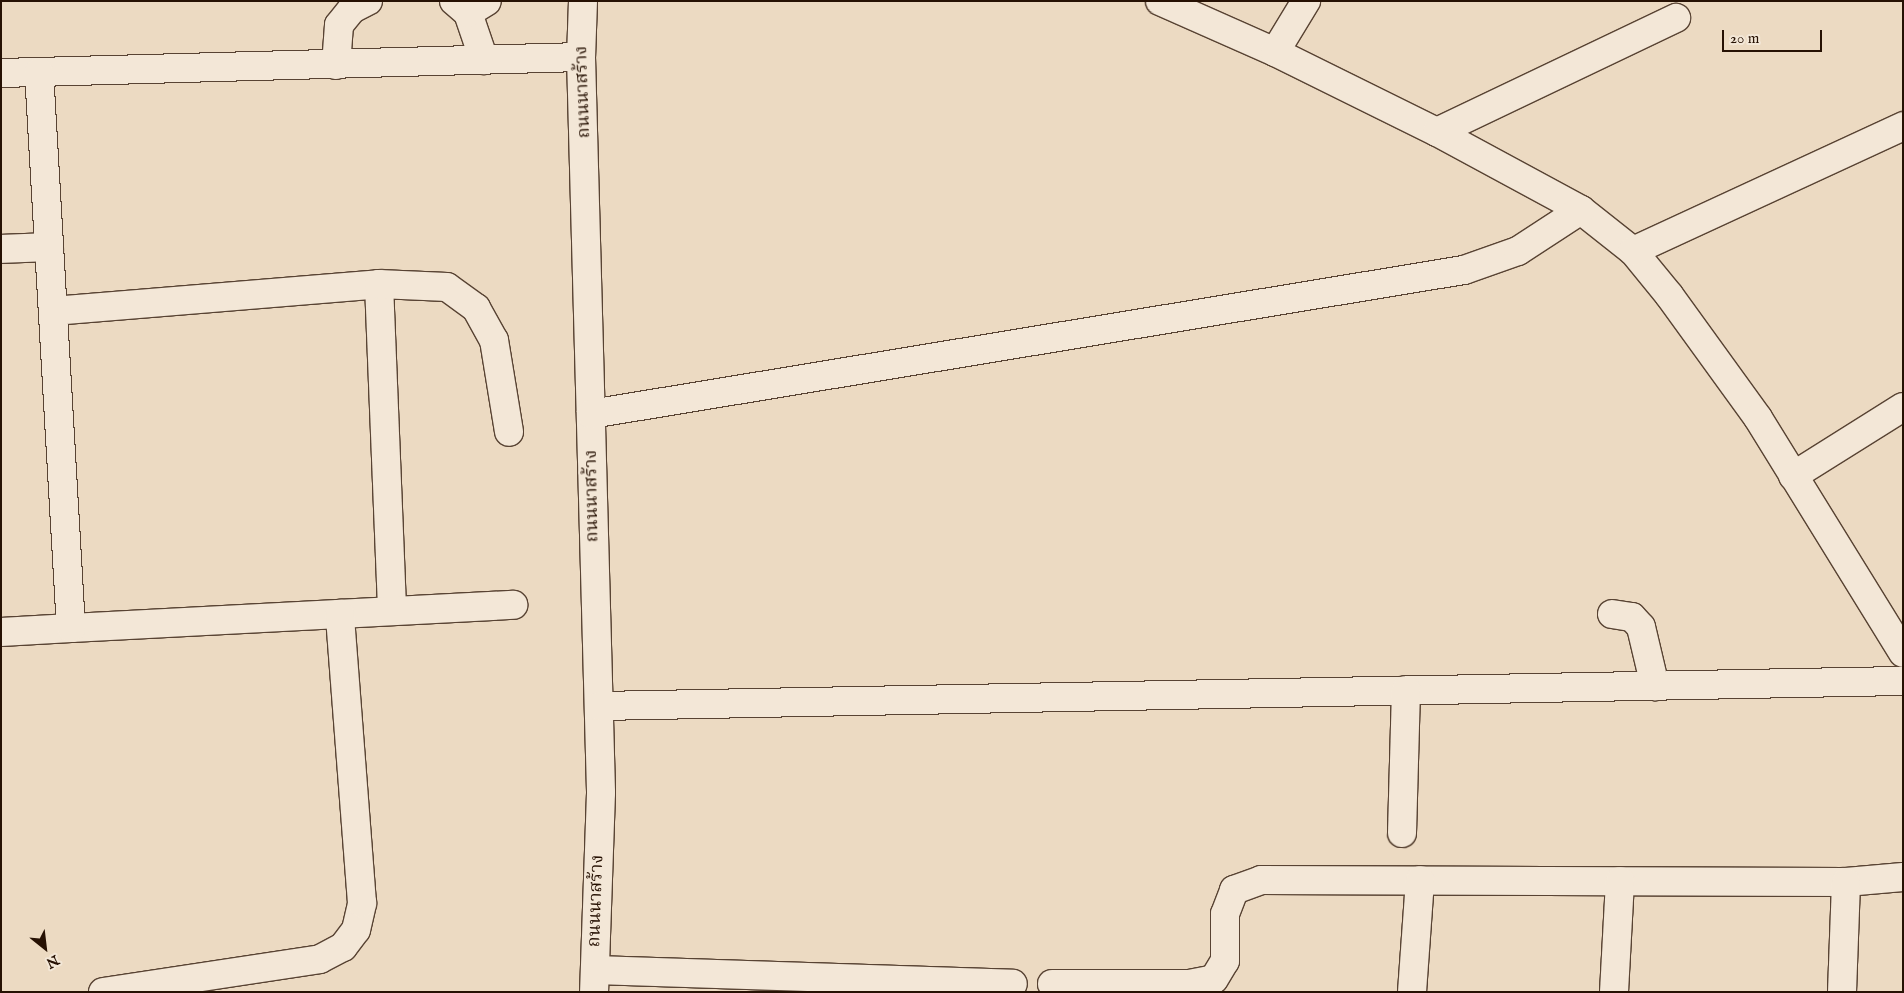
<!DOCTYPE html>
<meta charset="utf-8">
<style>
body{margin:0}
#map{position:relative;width:1904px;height:993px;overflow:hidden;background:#ecdac2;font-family:"IM FELL English","Noto Serif Thai",serif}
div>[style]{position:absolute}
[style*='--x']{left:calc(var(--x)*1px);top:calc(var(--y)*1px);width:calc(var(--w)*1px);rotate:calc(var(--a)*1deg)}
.roads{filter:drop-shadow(1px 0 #584333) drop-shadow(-1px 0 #584333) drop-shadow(0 1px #584333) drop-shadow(0 -1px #584333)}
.minor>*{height:28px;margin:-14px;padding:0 14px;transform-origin:14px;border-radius:14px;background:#f3e7d7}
span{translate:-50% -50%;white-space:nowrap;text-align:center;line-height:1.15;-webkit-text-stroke:4px #f3e7d7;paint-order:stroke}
.street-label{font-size:18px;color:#261103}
.frame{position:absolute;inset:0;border:2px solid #261103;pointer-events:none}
.north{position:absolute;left:20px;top:923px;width:50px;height:50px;-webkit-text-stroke:4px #f3e7d7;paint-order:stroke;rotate:151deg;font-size:14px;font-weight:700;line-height:20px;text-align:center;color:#261103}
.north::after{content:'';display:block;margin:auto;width:18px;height:22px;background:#261103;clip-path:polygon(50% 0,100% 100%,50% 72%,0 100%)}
.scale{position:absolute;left:1722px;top:30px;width:100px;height:22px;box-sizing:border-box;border:2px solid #261103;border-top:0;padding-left:6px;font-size:15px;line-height:18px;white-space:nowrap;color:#261103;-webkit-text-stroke:4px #f3e7d7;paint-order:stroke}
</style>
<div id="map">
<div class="roads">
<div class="minor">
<div style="--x:454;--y:1;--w:18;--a:41"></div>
<div style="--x:468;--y:13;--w:50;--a:71.2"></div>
<div style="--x:583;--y:1;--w:56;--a:92"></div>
<div style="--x:581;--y:57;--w:736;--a:88.44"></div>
<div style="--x:601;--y:793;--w:199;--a:92"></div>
<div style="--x:1160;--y:1;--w:126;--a:23.9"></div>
<div style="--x:1275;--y:52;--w:181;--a:26.3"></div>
<div style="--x:1437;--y:132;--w:164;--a:28.4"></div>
<div style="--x:1581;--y:210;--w:66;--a:38.3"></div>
<div style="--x:1633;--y:251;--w:57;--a:50.7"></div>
<div style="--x:1669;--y:295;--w:152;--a:54.1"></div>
<div style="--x:1758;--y:418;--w:276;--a:58.3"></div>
<div style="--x:468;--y:13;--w:22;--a:-32"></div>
<div style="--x:1275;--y:52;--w:60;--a:-58.7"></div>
<div style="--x:336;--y:65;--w:40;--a:-85.7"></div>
<div style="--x:339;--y:25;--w:21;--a:-51"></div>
<div style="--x:352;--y:9;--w:18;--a:-27"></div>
<div style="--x:1;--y:73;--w:580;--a:-1.58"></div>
<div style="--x:1437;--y:132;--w:265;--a:-25.5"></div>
<div style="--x:1;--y:249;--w:48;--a:-2.4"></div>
<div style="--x:1633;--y:251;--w:298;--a:-24.8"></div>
<div style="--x:379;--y:284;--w:327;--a:87.7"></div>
<div style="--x:53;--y:311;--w:327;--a:-4.7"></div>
<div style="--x:379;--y:284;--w:68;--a:2.5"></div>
<div style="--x:447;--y:287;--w:36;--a:36"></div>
<div style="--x:476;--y:308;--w:37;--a:61"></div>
<div style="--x:494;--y:340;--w:93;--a:80.7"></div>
<div style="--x:591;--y:414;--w:885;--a:-9.37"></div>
<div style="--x:1464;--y:270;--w:57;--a:-19.4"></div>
<div style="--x:1518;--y:251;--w:75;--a:-33.1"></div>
<div style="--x:1793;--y:476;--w:130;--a:-32.1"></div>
<div style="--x:1612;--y:614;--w:20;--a:9"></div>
<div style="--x:1632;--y:617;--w:13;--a:48"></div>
<div style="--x:1641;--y:627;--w:61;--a:76.7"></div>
<div style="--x:71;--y:628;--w:443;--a:-3"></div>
<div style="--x:1;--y:632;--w:70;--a:-3.3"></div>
<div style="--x:71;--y:628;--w:557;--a:-93.29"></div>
<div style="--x:599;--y:706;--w:1304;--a:-1.1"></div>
<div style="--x:1402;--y:833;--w:143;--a:-88.4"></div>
<div style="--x:595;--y:970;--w:418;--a:1.9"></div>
<div style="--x:1052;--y:984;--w:137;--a:0"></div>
<div style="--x:1189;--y:984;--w:25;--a:-11"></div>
<div style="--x:1214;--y:979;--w:21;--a:-59"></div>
<div style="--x:1225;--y:961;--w:47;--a:-90"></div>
<div style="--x:1225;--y:914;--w:26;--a:-69"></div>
<div style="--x:1234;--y:890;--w:29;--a:-20"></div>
<div style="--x:1261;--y:880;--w:585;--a:0.2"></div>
<div style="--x:1846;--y:882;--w:57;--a:-5"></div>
<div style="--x:103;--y:992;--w:219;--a:-8.6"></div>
<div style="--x:320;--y:959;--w:26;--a:-28"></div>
<div style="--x:343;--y:947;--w:21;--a:-53"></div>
<div style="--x:356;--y:930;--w:28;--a:-77"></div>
<div style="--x:362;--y:903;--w:290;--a:-94.4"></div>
<div style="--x:1412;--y:992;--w:112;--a:-85.9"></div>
<div style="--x:1614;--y:992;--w:111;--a:-86.9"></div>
<div style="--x:1842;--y:992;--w:110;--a:-87.9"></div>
</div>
</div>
<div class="street-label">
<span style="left:584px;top:92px;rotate:-92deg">ถนนนาสร้าง</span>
<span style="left:593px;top:496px;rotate:-91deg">ถนนนาสร้าง</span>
<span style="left:597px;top:901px;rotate:-88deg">ถนนนาสร้าง</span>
</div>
<div class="frame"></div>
<div class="north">N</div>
<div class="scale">20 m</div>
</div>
